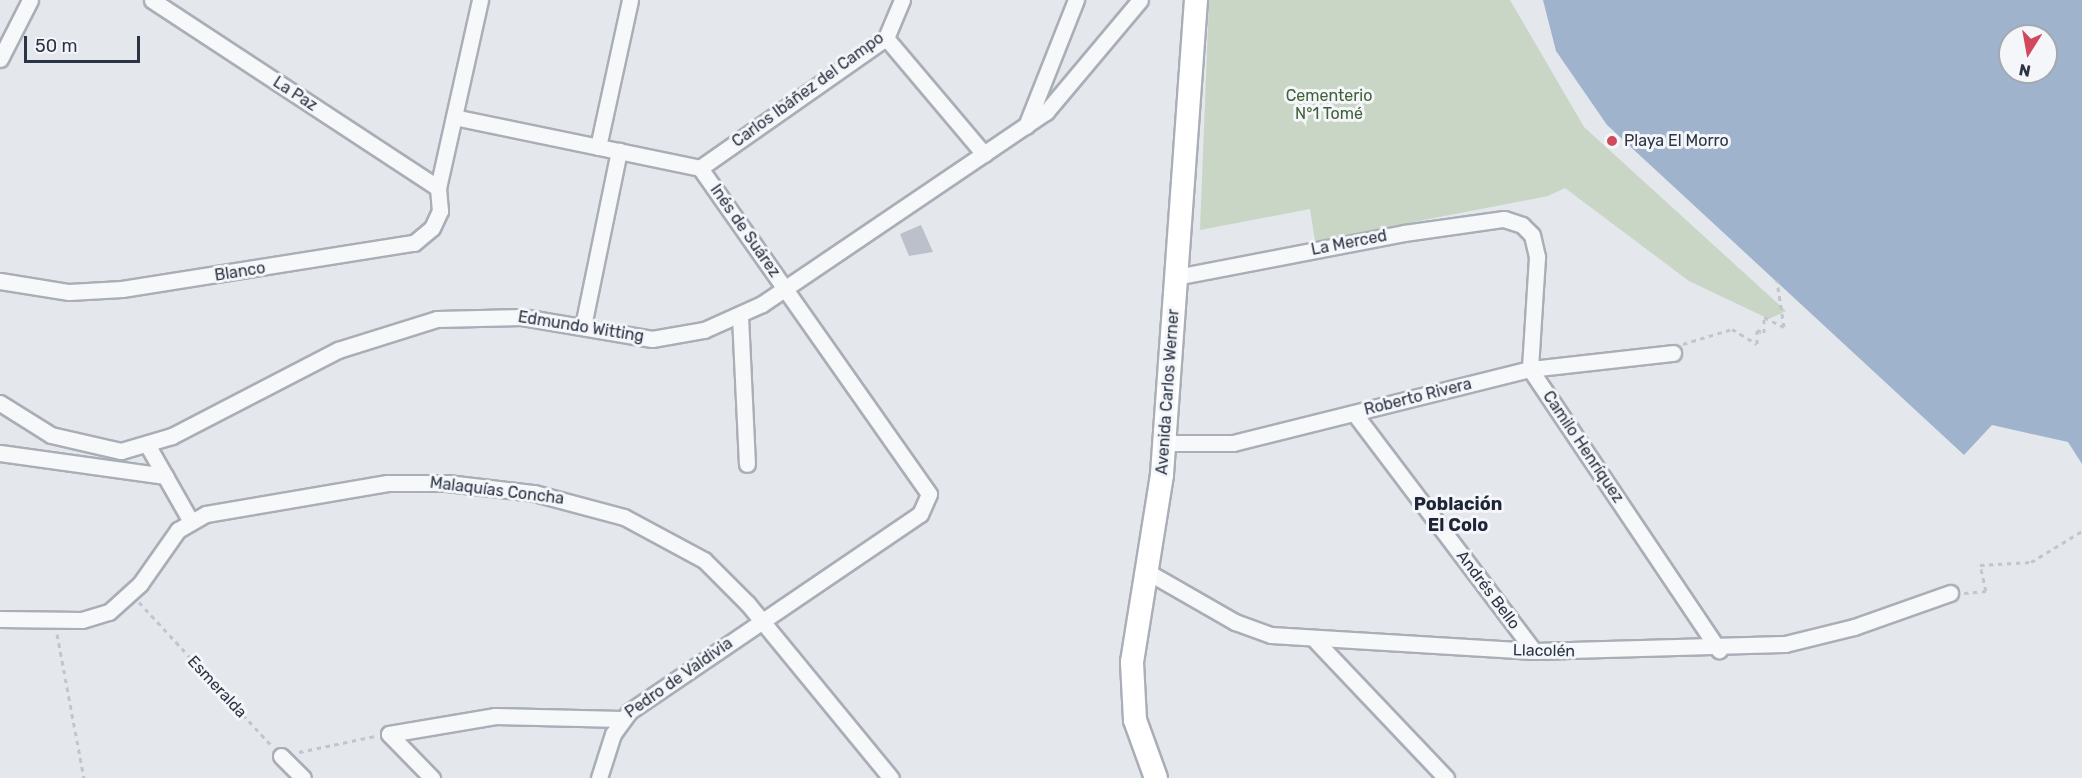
<!DOCTYPE html>
<meta charset="utf-8">
<style>
body{margin:0}
#map{position:relative;width:2082px;height:778px;overflow:hidden;background:#e4e7ec;font-family:Rubik,sans-serif}
div>[style]{position:absolute}
[style*='--x']{left:calc(var(--x)*1px);top:calc(var(--y)*1px);width:calc(var(--w)*1px);rotate:calc(var(--a)*1deg)}
.green>*{inset:0;background:#c9d6c5}
.water>*{inset:0;background:#9fb4cc}
.building>*{inset:0;background:#bbc0ca}
.path>*{height:3px;margin-top:-1.5px;transform-origin:0;background:repeating-linear-gradient(90deg,#c2c5cb 0 4.5px,transparent 0 9px)}
.roads{filter:drop-shadow(2px 0 #a9aeb7) drop-shadow(-2px 0 #a9aeb7) drop-shadow(0 2px #a9aeb7) drop-shadow(0 -2px #a9aeb7)}
.street>*{height:15px;margin:-7.5px;padding:0 7.5px;transform-origin:7.5px;border-radius:7.5px;background:#f7f8fa}
.secondary>*{height:22px;margin:-11px;padding:0 11px;transform-origin:11px;border-radius:11px;background:#fff}
.dots>*{width:16px;height:16px;translate:-50% -50%;box-sizing:border-box;border:3px solid #f4f6f9;border-radius:50%}
span{translate:-50% -50%;white-space:nowrap;text-align:center;line-height:1.15;-webkit-text-stroke:6px #f4f6f9;paint-order:stroke}
.street-label{font-size:16px;color:#2b3445}
.park-label{font-size:16px;color:#3f6138}
.poi-label{font-size:16px;color:#2b3445}
.left{translate:0 -50%;text-align:left}
.neighbourhood-label{font-size:18px;color:#1d2536;font-weight:700}
.north{position:absolute;left:1998px;top:24px;width:60px;height:60px;box-sizing:border-box;background:#f4f6f9;border:2px solid #a4a8b1;border-radius:50%;rotate:191deg;font-size:16px;font-weight:700;line-height:24px;text-align:center;color:#2b3445}
.north::after{content:'';display:block;margin:auto;width:21px;height:27px;background:#d1495b;clip-path:polygon(50% 0,100% 100%,50% 72%,0 100%)}
.scale{position:absolute;left:24px;top:36px;width:116px;height:27px;box-sizing:border-box;border:3px solid #2b3445;border-top:0;padding-left:8px;font-size:18px;line-height:21px;white-space:nowrap;color:#2b3445;-webkit-text-stroke:4px #f4f6f9;paint-order:stroke}
</style>
<div id="map">
<div class="green">
<div style="clip-path:polygon(1209px 0,1510px 0,1584px 127px,1786px 311px,1769px 319px,1689px 281px,1565px 188px,1548px 196px,1315px 241px,1310px 209px,1200px 230px)"></div>
</div>
<div class="water">
<div style="clip-path:polygon(evenodd,1543px 0,2082px 0,2082px 464px,2068px 442px,1992px 425px,1964px 455px,1607px 125px,1556px 51px,1543px 0,2010px 36px,2046px 36px,2046px 72px,2010px 72px,2010px 36px)"></div>
</div>
<div class="building">
<div style="clip-path:polygon(921px 225px,933px 252px,909px 256px,900px 234px)"></div>
</div>
<div class="path">
<div style="--x:1683;--y:344;--w:51;--a:-17"></div>
<div style="--x:1732;--y:329;--w:29;--a:31"></div>
<div style="--x:1757;--y:344;--w:14;--a:-90"></div>
<div style="--x:1757;--y:330;--w:8;--a:23"></div>
<div style="--x:1764;--y:333;--w:16;--a:-90"></div>
<div style="--x:1764;--y:317;--w:22;--a:27"></div>
<div style="--x:1784;--y:327;--w:47;--a:-98.7"></div>
<div style="--x:1964;--y:593;--w:22;--a:-5"></div>
<div style="--x:1986;--y:591;--w:27;--a:-103"></div>
<div style="--x:1980;--y:565;--w:51;--a:-3.4"></div>
<div style="--x:2031;--y:562;--w:60;--a:-31.3"></div>
<div style="--x:139;--y:602;--w:195;--a:47.3"></div>
<div style="--x:57;--y:634;--w:147;--a:79.4"></div>
<div style="--x:299;--y:752;--w:78;--a:-11.9"></div>
</div>
<div class="roads">
<div class="street">
<div style="--x:152;--y:0;--w:342;--a:33.3"></div>
<div style="--x:886;--y:38;--w:152;--a:49.8"></div>
<div style="--x:0;--y:59;--w:66;--a:-63"></div>
<div style="--x:454;--y:117;--w:251;--a:11.7"></div>
<div style="--x:700;--y:168;--w:398;--a:54.9"></div>
<div style="--x:929;--y:494;--w:22;--a:114"></div>
<div style="--x:920;--y:514;--w:352;--a:145.8"></div>
<div style="--x:629;--y:712;--w:27;--a:126"></div>
<div style="--x:613;--y:734;--w:46;--a:107.7"></div>
<div style="--x:1026;--y:126;--w:136;--a:-68.4"></div>
<div style="--x:598;--y:147;--w:150;--a:-77.7"></div>
<div style="--x:700;--y:168;--w:227;--a:-35"></div>
<div style="--x:886;--y:38;--w:41;--a:-67.2"></div>
<div style="--x:1176;--y:277;--w:232;--a:-10.9"></div>
<div style="--x:1404;--y:233;--w:101;--a:-8"></div>
<div style="--x:1504;--y:219;--w:19;--a:18"></div>
<div style="--x:1522;--y:225;--w:14;--a:45"></div>
<div style="--x:1532;--y:235;--w:23;--a:77"></div>
<div style="--x:1537;--y:257;--w:112;--a:93.6"></div>
<div style="--x:1530;--y:369;--w:339;--a:56.1"></div>
<div style="--x:0;--y:281;--w:70;--a:9.1"></div>
<div style="--x:69;--y:292;--w:53;--a:-3.2"></div>
<div style="--x:122;--y:289;--w:296;--a:-9"></div>
<div style="--x:414;--y:243;--w:23;--a:-40"></div>
<div style="--x:432;--y:228;--w:19;--a:-65"></div>
<div style="--x:440;--y:211;--w:23;--a:-95"></div>
<div style="--x:438;--y:188;--w:193;--a:-77.4"></div>
<div style="--x:740;--y:316;--w:148;--a:87.3"></div>
<div style="--x:583;--y:326;--w:179;--a:-78.4"></div>
<div style="--x:0;--y:403;--w:60;--a:32.1"></div>
<div style="--x:51;--y:435;--w:72;--a:12.9"></div>
<div style="--x:121;--y:451;--w:53;--a:-16.4"></div>
<div style="--x:172;--y:436;--w:187;--a:-27.4"></div>
<div style="--x:338;--y:350;--w:104;--a:-17.4"></div>
<div style="--x:437;--y:319;--w:85;--a:-1.3"></div>
<div style="--x:522;--y:317;--w:132;--a:9.6"></div>
<div style="--x:652;--y:339;--w:53;--a:-9.8"></div>
<div style="--x:704;--y:330;--w:64;--a:-24.1"></div>
<div style="--x:762;--y:304;--w:343;--a:-34.1"></div>
<div style="--x:1046;--y:112;--w:146;--a:-50"></div>
<div style="--x:1354;--y:413;--w:298;--a:52.9"></div>
<div style="--x:1165;--y:443;--w:68;--a:0"></div>
<div style="--x:1233;--y:443;--w:306;--a:-14"></div>
<div style="--x:1530;--y:369;--w:144;--a:-6.4"></div>
<div style="--x:148;--y:446;--w:85;--a:60.4"></div>
<div style="--x:0;--y:453;--w:167;--a:7.9"></div>
<div style="--x:1146;--y:571;--w:103;--a:29.8"></div>
<div style="--x:1235;--y:622;--w:38;--a:20"></div>
<div style="--x:1271;--y:635;--w:263;--a:3.5"></div>
<div style="--x:1534;--y:651;--w:251;--a:-1.6"></div>
<div style="--x:1785;--y:644;--w:71;--a:-13.8"></div>
<div style="--x:1854;--y:627;--w:102;--a:-19.5"></div>
<div style="--x:0;--y:619;--w:82;--a:0.7"></div>
<div style="--x:82;--y:620;--w:28;--a:-17"></div>
<div style="--x:109;--y:612;--w:42;--a:-42.1"></div>
<div style="--x:140;--y:584;--w:66;--a:-54.9"></div>
<div style="--x:178;--y:530;--w:32;--a:-30"></div>
<div style="--x:206;--y:514;--w:184;--a:-9.7"></div>
<div style="--x:387;--y:483;--w:60;--a:0"></div>
<div style="--x:447;--y:483;--w:88;--a:6.6"></div>
<div style="--x:534;--y:493;--w:93;--a:14.9"></div>
<div style="--x:624;--y:517;--w:91;--a:28.3"></div>
<div style="--x:704;--y:560;--w:62;--a:45"></div>
<div style="--x:748;--y:604;--w:225;--a:50.6"></div>
<div style="--x:1316;--y:641;--w:189;--a:46.5"></div>
<div style="--x:389;--y:734;--w:108;--a:-9.6"></div>
<div style="--x:495;--y:716;--w:127;--a:1.4"></div>
<div style="--x:389;--y:734;--w:62;--a:45.7"></div>
<div style="--x:281;--y:756;--w:31;--a:45"></div>
</div>
<div class="secondary">
<div style="--x:1156;--y:778;--w:62;--a:-109.9"></div>
<div style="--x:1135;--y:720;--w:58;--a:-93"></div>
<div style="--x:1132;--y:662;--w:190;--a:-80.9"></div>
<div style="--x:1162;--y:474;--w:475;--a:-85.9"></div>
</div>
</div>
<div class="dots">
<div style="left:1612px;top:141px;background:#d1495b"></div>
</div>
<div class="street-label">
<span style="left:808px;top:90px;rotate:-36deg">Carlos Ibáñez del Campo</span>
<span style="left:295px;top:94px;rotate:33deg">La Paz</span>
<span style="left:745px;top:231px;rotate:55deg">Inés de Suárez</span>
<span style="left:1349px;top:243px;rotate:-11deg">La Merced</span>
<span style="left:240px;top:272px;rotate:-9deg">Blanco</span>
<span style="left:581px;top:327px;rotate:9deg">Edmundo Witting</span>
<span style="left:1168px;top:392px;rotate:-86deg">Avenida Carlos Werner</span>
<span style="left:1418px;top:397px;rotate:-14deg">Roberto Rivera</span>
<span style="left:1583px;top:447px;rotate:56deg">Camilo Henríquez</span>
<span style="left:497px;top:491px;rotate:7deg">Malaquías Concha</span>
<span style="left:1488px;top:590px;rotate:53deg">Andrés Bello</span>
<span style="left:1544px;top:651px;rotate:1deg">Llacolén</span>
<span style="left:679px;top:678px;rotate:-35deg">Pedro de Valdivia</span>
<span style="left:217px;top:687px;rotate:47deg">Esmeralda</span>
</div>
<div class="park-label">
<span style="left:1329px;top:105px">Cementerio<br>N°1 Tomé</span>
</div>
<div class="poi-label">
<span class="left" style="left:1624px;top:141px">Playa El Morro</span>
</div>
<div class="neighbourhood-label">
<span style="left:1458px;top:515px">Población<br>El Colo</span>
</div>
<div class="north">N</div>
<div class="scale">50 m</div>
</div>
